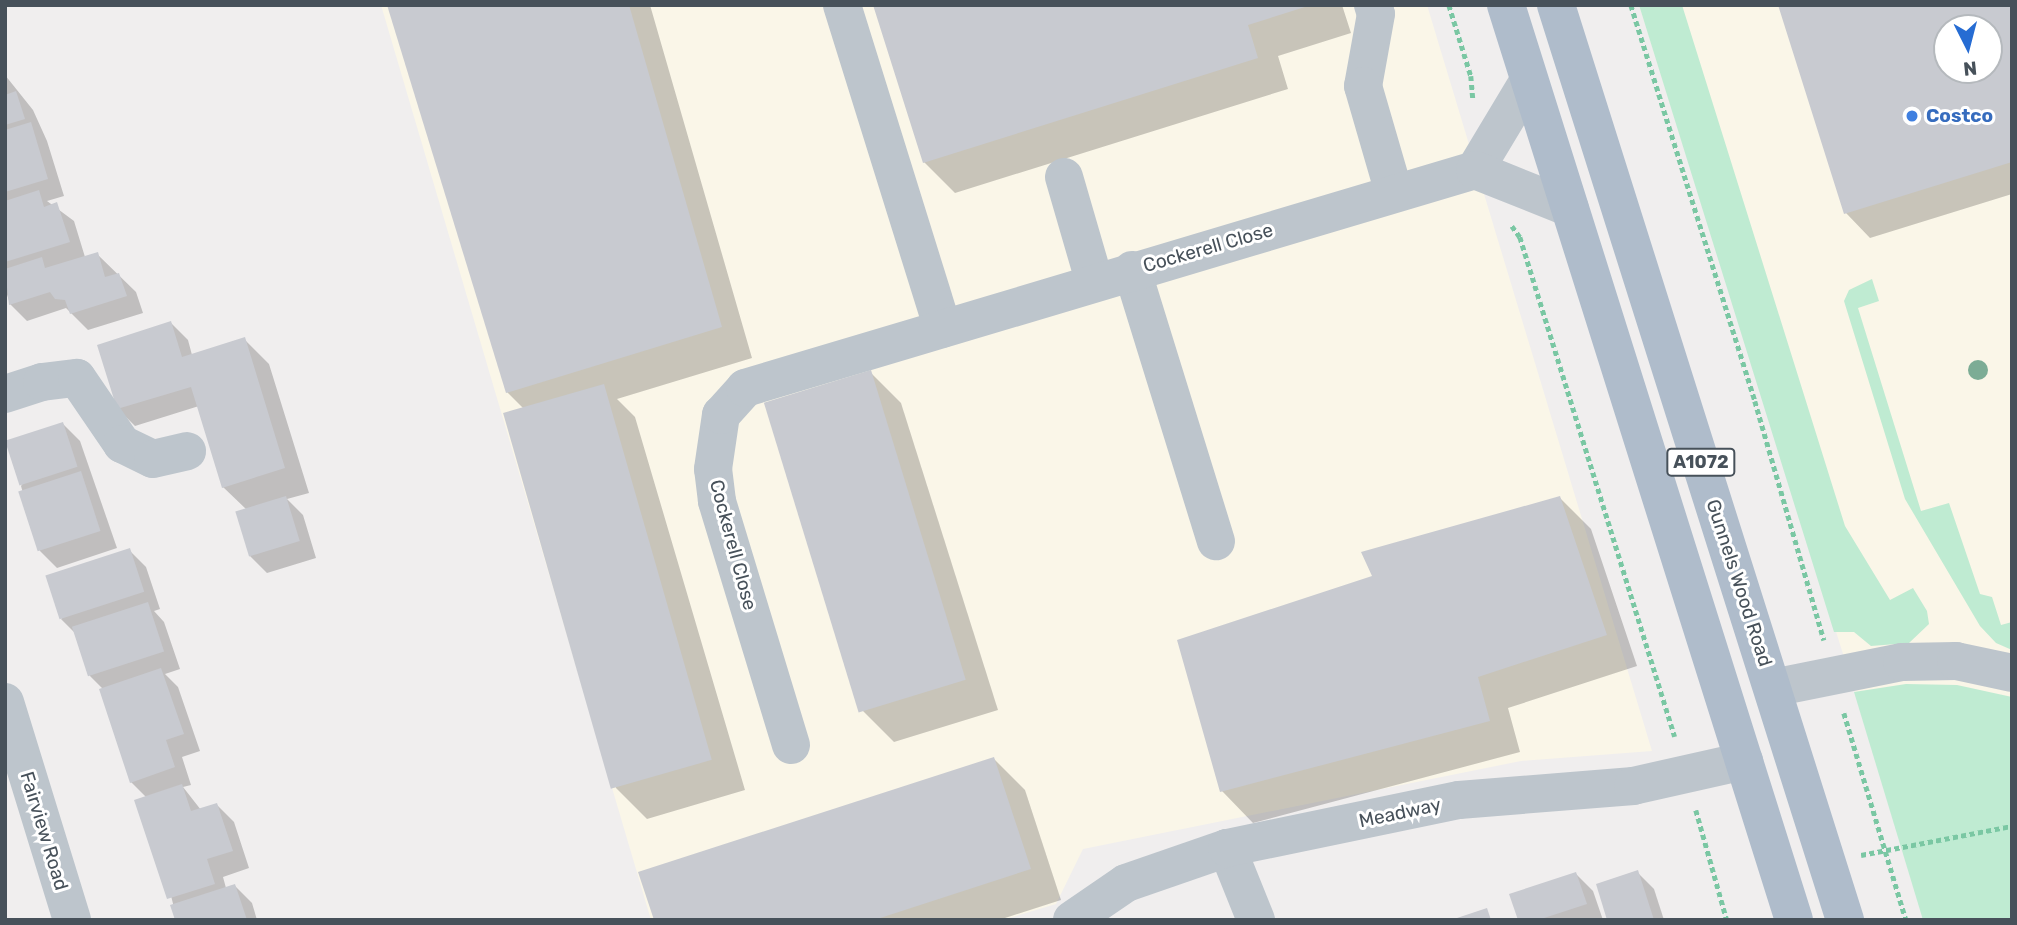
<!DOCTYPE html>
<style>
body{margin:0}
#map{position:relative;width:2017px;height:925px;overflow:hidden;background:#f0eeee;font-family:Rubik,sans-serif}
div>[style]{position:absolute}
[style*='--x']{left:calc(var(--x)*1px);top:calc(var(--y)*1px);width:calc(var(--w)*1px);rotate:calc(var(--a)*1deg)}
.commercial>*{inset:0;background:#faf6e8}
.green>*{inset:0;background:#bfebd2}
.shadow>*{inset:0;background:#0003}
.building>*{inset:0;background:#c8cad0;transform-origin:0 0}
.path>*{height:4.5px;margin-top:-2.25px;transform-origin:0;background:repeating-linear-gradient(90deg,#7ac7a3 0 5px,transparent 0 8.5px)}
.minor>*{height:38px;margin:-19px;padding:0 19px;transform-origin:19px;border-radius:19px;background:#bdc5cc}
.major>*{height:38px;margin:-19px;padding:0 19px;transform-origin:19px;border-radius:19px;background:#afbccb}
.trees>*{width:20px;height:20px;margin:-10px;border-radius:50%;background:#7cac95}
.dots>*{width:19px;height:19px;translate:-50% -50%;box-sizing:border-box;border:4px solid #fff;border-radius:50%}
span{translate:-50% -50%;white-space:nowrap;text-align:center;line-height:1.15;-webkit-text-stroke:6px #fff;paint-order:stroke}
.shield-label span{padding:2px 5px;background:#fff;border:2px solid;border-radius:5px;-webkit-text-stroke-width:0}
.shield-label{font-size:18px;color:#47515a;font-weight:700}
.shop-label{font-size:19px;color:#366cbe;font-weight:700}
.left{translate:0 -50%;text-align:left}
.street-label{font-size:19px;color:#47515a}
.frame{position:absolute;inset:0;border:7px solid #47515a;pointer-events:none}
.north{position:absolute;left:1933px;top:14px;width:70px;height:70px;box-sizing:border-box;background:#fff;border:2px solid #b5b9bd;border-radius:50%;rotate:174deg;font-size:19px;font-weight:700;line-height:28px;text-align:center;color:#47515a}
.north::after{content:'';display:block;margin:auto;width:24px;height:32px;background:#266cd3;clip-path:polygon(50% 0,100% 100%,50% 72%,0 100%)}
</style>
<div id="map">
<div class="commercial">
<div style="clip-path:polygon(381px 5px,1427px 5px,1652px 751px,1521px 761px,1083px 849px,1056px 904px,1003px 920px,651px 920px)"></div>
<div style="clip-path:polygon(evenodd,1639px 5px,2012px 5px,2012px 811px,1899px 832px,1639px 5px,1947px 28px,1989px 28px,1989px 70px,1947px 70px,1947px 28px)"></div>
</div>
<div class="green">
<div style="clip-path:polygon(1639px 5px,1682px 5px,1845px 526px,1890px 600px,1913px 588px,1927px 611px,1929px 624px,1909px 643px,1871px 646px,1854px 632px,1834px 632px)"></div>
<div style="clip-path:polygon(1872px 279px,1879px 301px,1858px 308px,1921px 511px,1949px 503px,1980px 594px,1992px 597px,2001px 625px,2012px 622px,2012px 650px,1996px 643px,1980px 626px,1905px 499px,1844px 301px,1849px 290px)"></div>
<div style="clip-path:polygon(1906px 684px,1957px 685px,2012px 697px,2012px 920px,1923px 920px,1854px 692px)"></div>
</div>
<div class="shadow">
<div style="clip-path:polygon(389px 5px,650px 5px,752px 358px,617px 399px,635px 417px,745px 790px,647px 819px,616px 788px,524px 409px,507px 392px)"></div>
<div style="clip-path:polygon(875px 5px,1342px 5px,1351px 33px,1278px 56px,1288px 89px,955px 193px,924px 162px)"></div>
<div style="clip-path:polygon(evenodd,1780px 5px,2012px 5px,2012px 194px,1870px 238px,1846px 213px,1780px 5px,1947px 28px,1989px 28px,1989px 70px,1947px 70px,1947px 28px)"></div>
<div style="clip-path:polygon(5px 75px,33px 110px,47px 141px,64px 196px,47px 201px,74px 221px,85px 257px,97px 254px,136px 292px,143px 313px,88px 330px,66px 308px,27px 321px,10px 304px,5px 288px)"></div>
<div style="clip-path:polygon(171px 323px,188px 340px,192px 355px,244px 339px,269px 364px,309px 493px,287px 499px,303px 515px,316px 558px,267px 573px,250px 556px,247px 510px,223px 487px,199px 406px,135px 426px,118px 409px)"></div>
<div style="clip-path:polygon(870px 372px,901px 403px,998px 710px,894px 742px,863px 711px)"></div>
<div style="clip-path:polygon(63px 424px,80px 441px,117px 548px,57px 568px,40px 551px,21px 486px)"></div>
<div style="clip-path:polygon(1560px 498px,1591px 529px,1637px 666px,1508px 708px,1520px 752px,1253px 823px,1222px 791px,1374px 578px)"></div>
<div style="clip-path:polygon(129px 550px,146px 567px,160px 609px,154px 611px,164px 622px,180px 669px,165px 674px,178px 687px,200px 751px,182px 757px,191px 785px,183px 787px,201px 810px,217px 805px,234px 822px,249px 868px,223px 877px,226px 888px,235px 886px,252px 903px,257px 920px,177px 920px,147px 798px,131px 782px,103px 689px,90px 676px,76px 634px,61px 619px)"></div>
<div style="clip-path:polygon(994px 759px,1025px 790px,1061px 900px,999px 920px,656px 920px)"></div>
<div style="clip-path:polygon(1637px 872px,1654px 889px,1664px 920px,1609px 920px)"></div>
<div style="clip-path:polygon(1576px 874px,1593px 891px,1603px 920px,1520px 920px)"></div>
</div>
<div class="building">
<div style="clip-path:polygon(387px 5px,629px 5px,722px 327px,506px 393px)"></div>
<div style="clip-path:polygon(873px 5px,1308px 5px,1308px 6px,1248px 25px,1258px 58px,923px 163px)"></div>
<div style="clip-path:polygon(evenodd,1778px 5px,2012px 5px,2012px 162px,1844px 214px,1778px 5px,1947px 28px,1989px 28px,1989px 70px,1947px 70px,1947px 28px)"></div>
<div style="clip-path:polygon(16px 91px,25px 119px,5px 125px,5px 95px)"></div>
<div style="clip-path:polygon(31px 122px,48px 179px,5px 192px,5px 130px)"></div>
<div style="clip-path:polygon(39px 190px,44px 207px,57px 202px,70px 242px,5px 262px,5px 201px)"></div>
<div style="clip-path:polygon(98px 252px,105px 277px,119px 273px,127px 296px,70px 314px,65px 300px,55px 299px,50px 292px,9px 305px,5px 269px,42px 257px,45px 268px)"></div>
<div style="clip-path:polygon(171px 321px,182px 357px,245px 337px,285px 468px,222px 488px,191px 387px,117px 409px,97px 345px)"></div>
<div style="left:871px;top:370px;width:324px;height:112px;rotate:73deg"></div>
<div style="left:604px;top:384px;width:391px;height:105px;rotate:74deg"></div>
<div style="left:63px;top:422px;width:47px;height:61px;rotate:72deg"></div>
<div style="left:81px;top:471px;width:63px;height:66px;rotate:72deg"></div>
<div style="left:286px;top:496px;width:47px;height:53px;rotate:73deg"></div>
<div style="clip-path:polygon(1560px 496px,1607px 635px,1478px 677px,1490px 721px,1220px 792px,1177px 640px,1372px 576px,1361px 552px)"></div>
<div style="left:130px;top:548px;width:46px;height:89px;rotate:72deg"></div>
<div style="left:148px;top:602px;width:52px;height:80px;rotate:72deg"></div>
<div style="clip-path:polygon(161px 668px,184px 734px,166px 740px,175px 767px,130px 783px,99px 689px)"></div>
<div style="clip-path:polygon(994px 757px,1031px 869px,874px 920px,654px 920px,638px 872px)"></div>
<div style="clip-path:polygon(182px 784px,191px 811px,217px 803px,233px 851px,207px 859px,215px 884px,167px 899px,134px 800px)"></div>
<div style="clip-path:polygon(1638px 870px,1654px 920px,1607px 920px,1596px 884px)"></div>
<div style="clip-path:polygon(1576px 872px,1587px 904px,1538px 920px,1518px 920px,1509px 894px)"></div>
<div style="clip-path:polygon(235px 884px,247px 920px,175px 920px,170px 905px)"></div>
<div style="clip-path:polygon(1487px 908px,1491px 920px,1454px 920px,1454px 919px)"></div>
</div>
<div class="path">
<div style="--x:1449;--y:5;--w:74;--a:72.8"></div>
<div style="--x:1471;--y:76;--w:23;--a:85"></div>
<div style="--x:1631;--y:5;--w:415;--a:72.6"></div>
<div style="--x:1755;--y:401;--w:249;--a:73.9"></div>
<div style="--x:1512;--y:226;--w:14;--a:54"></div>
<div style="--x:1520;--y:237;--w:523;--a:72.78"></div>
<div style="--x:1844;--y:713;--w:216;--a:73.3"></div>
<div style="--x:1696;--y:810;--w:114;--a:74.3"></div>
<div style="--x:1861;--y:855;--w:154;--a:-10.9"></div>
</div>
<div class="minor">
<div style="--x:842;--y:5;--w:339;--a:72.7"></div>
<div style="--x:1373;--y:5;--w:9;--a:72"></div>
<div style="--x:1376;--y:14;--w:73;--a:100.2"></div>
<div style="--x:1363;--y:86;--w:111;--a:73.8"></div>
<div style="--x:1475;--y:170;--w:105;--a:-59"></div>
<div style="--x:1064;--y:177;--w:107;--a:73.8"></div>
<div style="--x:1132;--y:270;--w:284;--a:72.8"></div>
<div style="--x:5;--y:394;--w:39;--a:-18"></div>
<div style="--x:42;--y:382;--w:35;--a:-7"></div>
<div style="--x:77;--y:378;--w:80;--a:55.7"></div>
<div style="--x:122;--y:444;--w:34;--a:26"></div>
<div style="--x:153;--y:459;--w:35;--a:-13"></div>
<div style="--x:1773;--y:688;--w:132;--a:-11.4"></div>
<div style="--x:1902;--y:662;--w:54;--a:-1.1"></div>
<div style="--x:1956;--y:661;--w:57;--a:12.1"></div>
<div style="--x:5;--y:702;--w:228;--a:72.9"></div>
<div style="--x:791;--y:745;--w:255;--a:-106.9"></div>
<div style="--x:717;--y:501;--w:32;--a:-97"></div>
<div style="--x:713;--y:469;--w:55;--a:-81.6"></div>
<div style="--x:721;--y:415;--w:36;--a:-48"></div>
<div style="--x:745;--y:388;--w:762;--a:-16.63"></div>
<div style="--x:1475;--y:170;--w:102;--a:21.8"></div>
<div style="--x:1227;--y:848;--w:78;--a:68.1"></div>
<div style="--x:1072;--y:920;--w:65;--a:-34.4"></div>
<div style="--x:1126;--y:883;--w:107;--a:-19.1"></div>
<div style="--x:1227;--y:848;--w:237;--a:-11.7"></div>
<div style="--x:1459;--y:800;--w:175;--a:-4.6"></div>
<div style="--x:1633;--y:786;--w:114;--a:-12.7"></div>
</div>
<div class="major">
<div style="--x:1506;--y:5;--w:959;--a:72.53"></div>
<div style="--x:1556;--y:5;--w:960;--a:72.47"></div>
</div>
<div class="trees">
<div style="left:1978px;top:370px"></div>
</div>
<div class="dots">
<div style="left:1912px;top:116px;background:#3f7fe0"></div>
</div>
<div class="shield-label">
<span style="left:1701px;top:462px">A1072</span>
</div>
<div class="shop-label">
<span class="left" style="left:1926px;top:116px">Costco</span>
</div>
<div class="street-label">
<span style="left:1208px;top:248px;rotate:-16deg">Cockerell Close</span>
<span style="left:733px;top:545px;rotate:75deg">Cockerell Close</span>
<span style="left:1739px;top:583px;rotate:72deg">Gunnels Wood Road</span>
<span style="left:1400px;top:813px;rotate:-12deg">Meadway</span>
<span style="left:44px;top:831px;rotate:73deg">Fairview Road</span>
</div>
<div class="frame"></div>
<div class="north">N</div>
</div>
